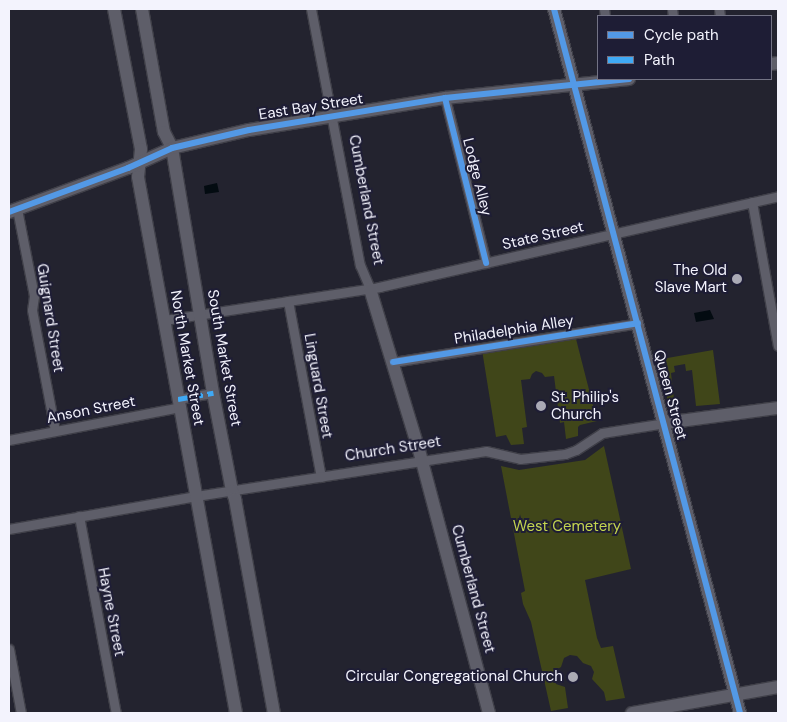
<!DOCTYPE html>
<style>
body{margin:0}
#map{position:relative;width:787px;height:722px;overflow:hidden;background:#23232f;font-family:"DM Sans",sans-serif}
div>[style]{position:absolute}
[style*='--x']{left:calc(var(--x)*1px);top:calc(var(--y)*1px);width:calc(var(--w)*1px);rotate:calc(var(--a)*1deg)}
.green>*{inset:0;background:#404619}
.water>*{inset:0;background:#030b11}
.roads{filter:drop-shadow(1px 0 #3f3f48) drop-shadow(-1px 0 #3f3f48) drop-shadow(0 1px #3f3f48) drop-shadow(0 -1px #3f3f48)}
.street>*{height:9px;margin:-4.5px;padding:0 4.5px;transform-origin:4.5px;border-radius:4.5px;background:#5e5e69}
.secondary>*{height:12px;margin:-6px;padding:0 6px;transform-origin:6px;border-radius:6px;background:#5e5e69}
.quiet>*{height:5px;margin-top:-2.5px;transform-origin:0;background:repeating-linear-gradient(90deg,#3fa9f5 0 10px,transparent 0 15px)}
.cycleway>*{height:6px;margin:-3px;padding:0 3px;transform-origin:3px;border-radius:3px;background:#5399e6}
.dots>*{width:14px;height:14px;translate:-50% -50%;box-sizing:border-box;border:2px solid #1e1d35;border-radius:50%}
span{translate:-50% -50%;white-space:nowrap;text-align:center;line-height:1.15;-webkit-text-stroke:4px #1e1d35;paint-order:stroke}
.street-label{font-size:15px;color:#f3f3fd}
.poi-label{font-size:15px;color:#f3f3fd}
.right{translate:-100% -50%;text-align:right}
.left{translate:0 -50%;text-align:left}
.park-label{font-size:15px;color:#c3d44f}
.frame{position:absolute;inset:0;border:10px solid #f3f3fd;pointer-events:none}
.legend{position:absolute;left:597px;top:15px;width:175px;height:65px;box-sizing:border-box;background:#1e1d35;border:1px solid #737385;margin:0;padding:6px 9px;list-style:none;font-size:15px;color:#f3f3fd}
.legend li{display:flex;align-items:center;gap:10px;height:25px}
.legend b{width:25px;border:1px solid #737385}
</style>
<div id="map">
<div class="green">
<div style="clip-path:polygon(575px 335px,597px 421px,580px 425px,578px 427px,578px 436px,566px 439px,564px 422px,560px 423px,554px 376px,545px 377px,542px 373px,536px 371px,532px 374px,530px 379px,521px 380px,527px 427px,522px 428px,524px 444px,511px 445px,506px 435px,496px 437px,482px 350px)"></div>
<div style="clip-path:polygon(713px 350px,720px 404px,696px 406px,692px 370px,686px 371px,685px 364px,674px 366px,675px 372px,671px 373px,675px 408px,670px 408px,656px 360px)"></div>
<div style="clip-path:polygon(604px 446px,631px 569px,585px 580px,597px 638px,601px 648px,613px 646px,625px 698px,606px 701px,604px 692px,592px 679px,594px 672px,591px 666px,583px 663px,577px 656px,570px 655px,564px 658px,561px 667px,556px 670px,553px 675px,556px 684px,565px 687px,568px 708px,551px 711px,531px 622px,523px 604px,521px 593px,525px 591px,501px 466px,519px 470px,585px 460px)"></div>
</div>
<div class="water">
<div style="clip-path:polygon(217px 183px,219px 192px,205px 194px,204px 186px)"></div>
<div style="clip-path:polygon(710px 310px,714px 319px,696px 322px,694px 313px)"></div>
</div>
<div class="roads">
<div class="street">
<div style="--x:311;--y:9;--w:261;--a:79.2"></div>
<div style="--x:360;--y:265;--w:26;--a:67"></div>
<div style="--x:604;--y:9;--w:7;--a:82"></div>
<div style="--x:672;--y:9;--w:7;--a:82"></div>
<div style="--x:719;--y:9;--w:7;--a:82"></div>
<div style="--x:445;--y:98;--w:170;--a:76"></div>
<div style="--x:752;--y:202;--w:146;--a:79.8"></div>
<div style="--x:17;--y:209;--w:89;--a:78.9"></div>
<div style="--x:34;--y:296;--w:14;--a:98"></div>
<div style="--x:32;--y:310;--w:123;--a:79.2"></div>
<div style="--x:288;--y:301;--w:179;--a:79.4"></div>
<div style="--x:164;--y:320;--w:218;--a:-8.7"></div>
<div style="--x:379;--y:287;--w:409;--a:-12.8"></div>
<div style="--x:393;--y:362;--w:248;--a:-9"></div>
<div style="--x:178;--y:399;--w:36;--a:-10"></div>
<div style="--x:9;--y:440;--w:174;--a:-10.9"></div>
<div style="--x:79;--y:516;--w:200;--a:79.4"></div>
<div style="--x:9;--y:529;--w:190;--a:-10"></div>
<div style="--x:196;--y:496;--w:293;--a:-8.8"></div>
<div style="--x:486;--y:451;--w:35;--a:13"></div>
<div style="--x:520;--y:459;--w:45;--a:-6.3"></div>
<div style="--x:565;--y:454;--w:12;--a:-20"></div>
<div style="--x:576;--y:450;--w:31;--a:-33"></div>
<div style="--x:602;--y:433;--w:64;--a:-9"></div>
<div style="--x:9;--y:649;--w:65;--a:79.4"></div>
</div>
<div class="secondary">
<div style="--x:114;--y:9;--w:143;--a:79.1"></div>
<div style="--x:141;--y:149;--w:28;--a:96"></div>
<div style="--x:138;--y:177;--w:545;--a:79.64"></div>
<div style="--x:142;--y:9;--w:125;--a:79.9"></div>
<div style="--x:164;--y:132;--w:18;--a:63"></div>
<div style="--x:172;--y:148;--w:248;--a:80.5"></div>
<div style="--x:213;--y:393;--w:100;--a:79"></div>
<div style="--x:232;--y:491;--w:9;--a:69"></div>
<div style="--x:235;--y:499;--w:218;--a:79.7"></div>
<div style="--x:554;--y:9;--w:728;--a:75.2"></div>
<div style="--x:771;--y:64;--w:7;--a:-8"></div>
<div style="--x:9;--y:212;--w:127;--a:-20.3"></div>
<div style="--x:128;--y:168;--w:48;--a:-24.4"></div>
<div style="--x:172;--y:148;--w:79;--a:-13.2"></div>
<div style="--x:249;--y:130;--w:199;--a:-9.3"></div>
<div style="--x:445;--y:98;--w:185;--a:-5.9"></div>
<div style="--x:370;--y:289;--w:168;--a:73.1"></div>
<div style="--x:419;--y:450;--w:272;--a:75.1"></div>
<div style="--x:665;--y:423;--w:114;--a:-7.6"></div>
<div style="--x:632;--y:713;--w:148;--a:-10.1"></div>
</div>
</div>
<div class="quiet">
<div style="--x:178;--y:399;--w:36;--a:-10"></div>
</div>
<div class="cycleway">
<div style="--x:554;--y:9;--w:728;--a:75.2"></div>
<div style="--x:445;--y:98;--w:170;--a:76"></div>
<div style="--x:9;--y:212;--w:127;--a:-20.3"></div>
<div style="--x:128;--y:168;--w:48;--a:-24.4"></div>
<div style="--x:172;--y:148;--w:79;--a:-13.2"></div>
<div style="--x:249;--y:130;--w:199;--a:-9.3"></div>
<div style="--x:445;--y:98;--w:185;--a:-5.9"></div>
<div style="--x:393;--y:362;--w:248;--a:-9"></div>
</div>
<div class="dots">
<div style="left:737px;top:279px;background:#aaaab5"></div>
<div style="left:541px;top:406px;background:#aaaab5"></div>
<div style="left:573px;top:677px;background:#aaaab5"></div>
</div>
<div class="street-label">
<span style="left:311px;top:107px;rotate:-9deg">East Bay Street</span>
<span style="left:477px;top:177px;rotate:76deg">Lodge Alley</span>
<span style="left:366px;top:200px;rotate:79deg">Cumberland Street</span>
<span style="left:543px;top:236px;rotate:-13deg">State Street</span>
<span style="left:50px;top:318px;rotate:81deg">Guignard Street</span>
<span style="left:514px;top:330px;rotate:-9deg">Philadelphia Alley</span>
<span style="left:187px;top:358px;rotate:80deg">North Market Street</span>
<span style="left:224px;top:358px;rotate:80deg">South Market Street</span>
<span style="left:318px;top:386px;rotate:80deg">Linguard Street</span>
<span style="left:670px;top:395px;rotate:75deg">Queen Street</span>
<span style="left:91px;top:410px;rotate:-11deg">Anson Street</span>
<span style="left:393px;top:449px;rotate:-9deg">Church Street</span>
<span style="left:473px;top:589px;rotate:75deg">Cumberland Street</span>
<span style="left:111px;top:612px;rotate:79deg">Hayne Street</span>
</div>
<div class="poi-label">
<span class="right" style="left:727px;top:279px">The Old<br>Slave Mart</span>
<span class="left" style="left:551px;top:406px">St. Philip's<br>Church</span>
<span class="right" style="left:563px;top:677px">Circular Congregational Church</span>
</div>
<div class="park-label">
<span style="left:567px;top:527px">West Cemetery</span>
</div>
<div class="frame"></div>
<ul class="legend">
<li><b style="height:6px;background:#5399e6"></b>Cycle path</li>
<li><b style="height:6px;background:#3fa9f5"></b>Path</li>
</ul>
</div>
